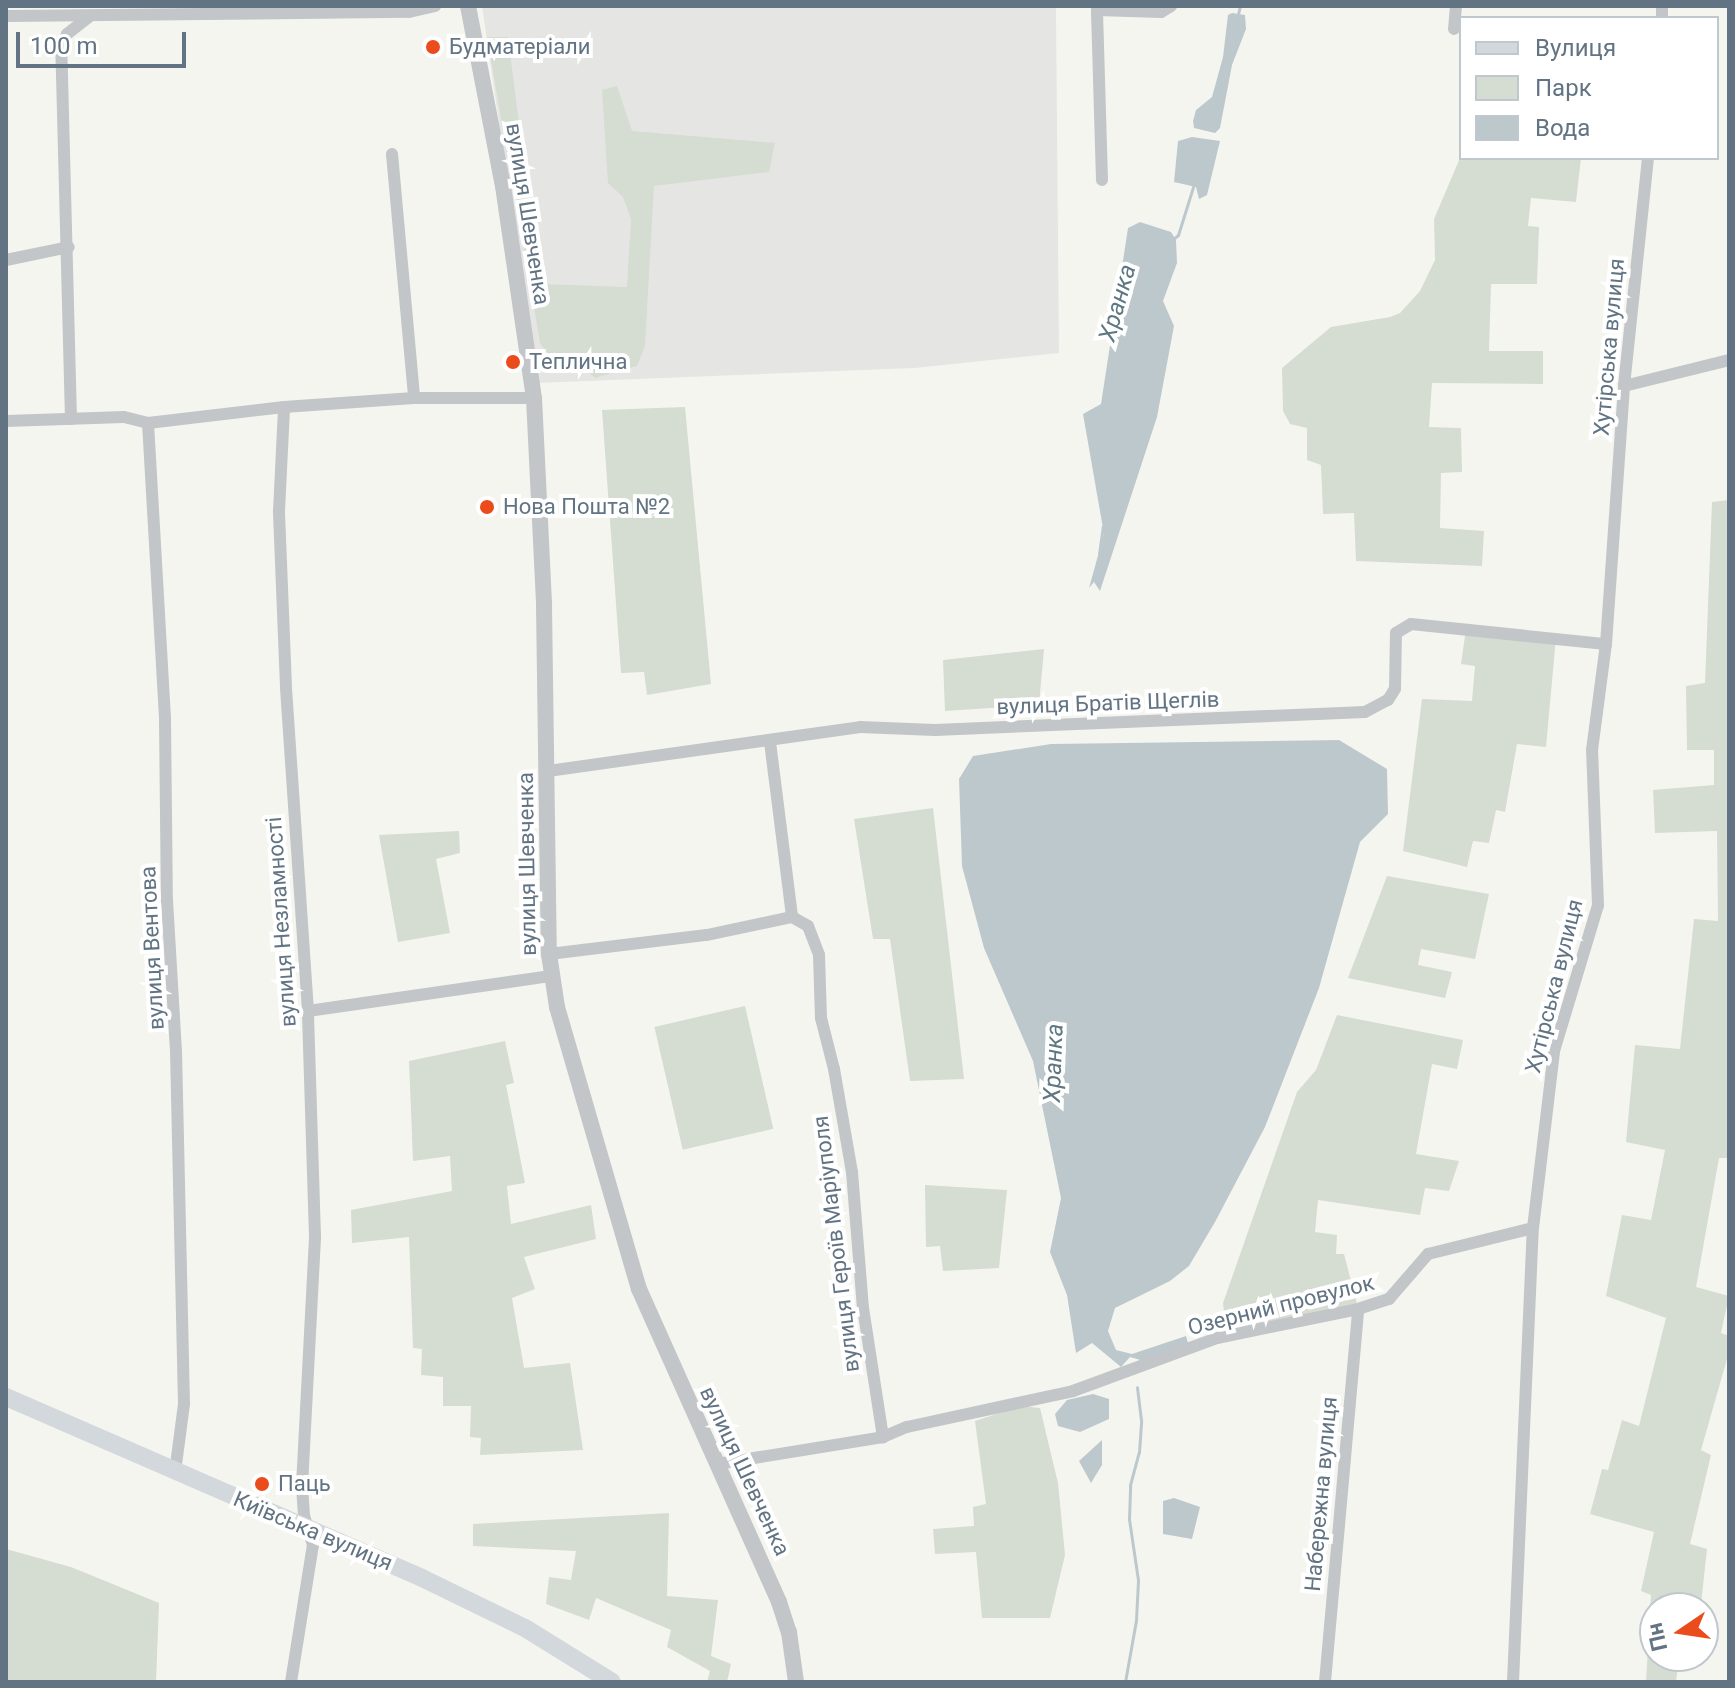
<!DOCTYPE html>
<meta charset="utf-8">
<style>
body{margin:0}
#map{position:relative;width:1735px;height:1688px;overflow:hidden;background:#f5f5f0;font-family:Roboto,sans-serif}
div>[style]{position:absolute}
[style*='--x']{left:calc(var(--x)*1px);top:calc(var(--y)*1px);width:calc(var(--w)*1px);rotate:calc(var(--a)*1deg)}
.built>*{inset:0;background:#e5e6e4}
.green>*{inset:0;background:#d5dcd1;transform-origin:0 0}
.water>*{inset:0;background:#bdc8cd}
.stream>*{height:3px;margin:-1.5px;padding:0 1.5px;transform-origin:1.5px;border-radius:1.5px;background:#bdc8cd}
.minor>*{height:12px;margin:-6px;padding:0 6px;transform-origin:6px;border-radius:6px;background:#c2c6c9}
.tertiary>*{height:16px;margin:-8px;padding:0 8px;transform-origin:8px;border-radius:8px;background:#c2c6c9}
.secondary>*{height:18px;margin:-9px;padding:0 9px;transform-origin:9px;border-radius:9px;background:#d3d8dc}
.dots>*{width:22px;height:22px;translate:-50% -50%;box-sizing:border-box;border:4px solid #fff;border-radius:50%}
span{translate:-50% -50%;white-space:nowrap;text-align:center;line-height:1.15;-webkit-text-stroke:8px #fff;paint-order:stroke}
.poi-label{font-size:22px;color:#627483}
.left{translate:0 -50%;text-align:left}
.street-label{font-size:22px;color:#627483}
.water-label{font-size:24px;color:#5e7780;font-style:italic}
.frame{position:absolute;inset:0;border:8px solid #627483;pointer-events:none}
.legend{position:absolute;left:1459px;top:16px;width:260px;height:144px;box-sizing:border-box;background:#fff;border:2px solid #c0c7cd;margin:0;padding:10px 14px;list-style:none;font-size:24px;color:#627483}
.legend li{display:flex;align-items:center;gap:16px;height:40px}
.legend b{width:40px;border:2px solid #c0c7cd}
.north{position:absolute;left:1639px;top:1592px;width:80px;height:80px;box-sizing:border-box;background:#fff;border:2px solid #c0c7cd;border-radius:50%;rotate:257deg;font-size:22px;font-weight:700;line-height:32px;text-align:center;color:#627483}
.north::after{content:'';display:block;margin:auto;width:28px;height:36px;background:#ea4c1c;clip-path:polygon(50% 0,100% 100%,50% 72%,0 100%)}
.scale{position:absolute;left:16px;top:32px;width:170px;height:36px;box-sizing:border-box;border:4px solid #627483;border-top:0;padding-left:10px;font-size:24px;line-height:28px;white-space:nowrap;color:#627483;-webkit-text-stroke:6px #fff;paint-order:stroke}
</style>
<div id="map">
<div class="built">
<div style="clip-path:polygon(482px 6px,1056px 6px,1059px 353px,915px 368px,537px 383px)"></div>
</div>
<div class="green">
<div style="clip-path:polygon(487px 37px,508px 37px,525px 170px,511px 176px)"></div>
<div style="clip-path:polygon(617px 86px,632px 131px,775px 143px,769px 172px,654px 186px,645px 346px,637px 366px,595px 378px,574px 360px,552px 360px,540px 343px,516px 199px,530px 198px,542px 284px,627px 287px,631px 219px,623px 197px,608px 183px,602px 90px)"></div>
<div style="clip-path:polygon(1461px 145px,1461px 158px,1581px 158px,1576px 202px,1531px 198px,1528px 226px,1539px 227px,1537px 284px,1491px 284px,1489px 351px,1543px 351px,1543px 384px,1432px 383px,1429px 427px,1461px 428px,1462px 472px,1441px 473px,1440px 528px,1484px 531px,1482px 566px,1356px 561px,1354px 513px,1323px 514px,1321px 465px,1307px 460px,1307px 428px,1290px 424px,1283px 411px,1282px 368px,1331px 327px,1390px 317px,1400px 313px,1420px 291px,1435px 260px,1434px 219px,1460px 158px)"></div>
<div style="clip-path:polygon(685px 407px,711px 684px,647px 695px,644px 672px,621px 673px,602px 410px)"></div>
<div style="clip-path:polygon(1729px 500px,1729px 1158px,1719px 1158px,1696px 1287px,1729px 1296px,1721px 1333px,1729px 1336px,1729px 1352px,1701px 1450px,1711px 1455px,1690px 1544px,1707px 1549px,1701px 1604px,1684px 1601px,1683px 1608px,1655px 1608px,1655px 1656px,1679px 1656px,1676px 1682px,1646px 1682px,1651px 1595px,1641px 1591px,1654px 1532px,1590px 1514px,1602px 1469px,1608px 1470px,1622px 1420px,1639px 1426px,1666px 1318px,1606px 1296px,1622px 1215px,1651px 1220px,1665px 1150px,1626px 1142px,1635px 1045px,1680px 1049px,1694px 919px,1718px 921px,1717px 831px,1655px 833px,1653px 790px,1714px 785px,1714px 750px,1687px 750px,1686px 686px,1705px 683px,1712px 502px)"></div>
<div style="clip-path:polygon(1466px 629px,1556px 638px,1546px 747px,1517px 744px,1505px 812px,1496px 810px,1489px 843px,1473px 841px,1467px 867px,1403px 851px,1422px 699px,1472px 701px,1475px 666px,1461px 664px)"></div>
<div style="clip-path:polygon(1044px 649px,1039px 705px,945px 711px,943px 660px)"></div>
<div style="clip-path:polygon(933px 808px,964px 1079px,910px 1081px,890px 939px,873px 939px,854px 819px)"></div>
<div style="clip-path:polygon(459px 831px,460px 853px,436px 859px,450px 933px,398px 942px,379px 835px)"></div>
<div style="clip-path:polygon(1387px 876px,1489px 894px,1475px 959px,1421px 949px,1418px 965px,1452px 972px,1445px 998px,1348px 978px)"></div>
<div style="left:745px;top:1006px;width:126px;height:93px;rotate:77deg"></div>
<div style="clip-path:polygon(1337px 1015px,1463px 1040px,1457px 1069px,1432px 1064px,1416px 1154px,1459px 1161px,1449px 1191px,1425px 1188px,1420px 1215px,1318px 1200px,1315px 1232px,1337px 1235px,1336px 1254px,1344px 1254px,1357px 1304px,1226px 1331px,1223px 1303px,1297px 1092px,1316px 1070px)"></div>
<div style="clip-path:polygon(505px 1041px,514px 1083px,506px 1085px,525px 1183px,507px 1186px,511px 1224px,591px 1205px,596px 1239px,524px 1257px,535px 1289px,512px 1298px,524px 1368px,570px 1363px,583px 1450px,480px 1455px,481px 1438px,470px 1437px,471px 1406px,443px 1406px,443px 1377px,421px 1375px,422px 1349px,413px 1348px,409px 1237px,352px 1243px,351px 1210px,452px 1191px,450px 1156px,413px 1161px,409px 1061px)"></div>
<div style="clip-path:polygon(925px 1185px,1007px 1190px,999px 1268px,943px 1271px,940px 1246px,926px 1247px)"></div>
<div style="clip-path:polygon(1021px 1406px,1040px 1408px,1058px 1483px,1065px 1555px,1050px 1618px,982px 1618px,976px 1552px,935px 1554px,933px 1529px,974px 1526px,973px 1507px,986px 1504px,975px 1421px)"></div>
<div style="clip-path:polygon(669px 1513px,667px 1596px,718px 1600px,711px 1656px,731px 1664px,727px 1682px,707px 1682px,710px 1671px,667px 1647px,671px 1630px,596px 1598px,589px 1620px,546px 1604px,549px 1577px,571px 1580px,576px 1551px,473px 1546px,473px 1524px)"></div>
<div style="clip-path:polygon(6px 1549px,71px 1567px,159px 1603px,156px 1682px,6px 1682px)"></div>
</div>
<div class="water">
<div style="clip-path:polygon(1232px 13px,1245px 15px,1246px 29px,1232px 65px,1220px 128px,1215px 133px,1194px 128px,1193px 121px,1196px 110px,1212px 97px,1223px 57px,1228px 15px)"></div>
<div style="clip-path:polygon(1192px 137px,1220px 141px,1207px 195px,1199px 199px,1196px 187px,1174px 182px,1178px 141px)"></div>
<div style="clip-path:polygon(1140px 222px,1171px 232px,1176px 240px,1177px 263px,1163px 301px,1174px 326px,1157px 417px,1100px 591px,1094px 582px,1089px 588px,1104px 534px,1083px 414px,1101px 404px,1128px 228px)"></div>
<div style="clip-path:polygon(1339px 740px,1387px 769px,1388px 814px,1360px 842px,1319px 988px,1265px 1127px,1215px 1222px,1189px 1266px,1170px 1281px,1115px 1308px,1108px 1331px,1116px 1350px,1132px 1354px,1186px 1336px,1188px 1343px,1144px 1361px,1130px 1357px,1121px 1367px,1092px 1343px,1076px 1353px,1067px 1295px,1050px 1252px,1061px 1198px,1033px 1061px,984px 948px,962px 866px,959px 779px,973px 756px,1051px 744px)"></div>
<div style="clip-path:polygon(1093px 1394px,1109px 1399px,1109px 1419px,1080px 1432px,1058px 1426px,1055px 1414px,1067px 1400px)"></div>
<div style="clip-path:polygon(1102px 1440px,1102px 1465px,1091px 1483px,1079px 1461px)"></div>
<div style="clip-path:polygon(1174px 1498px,1200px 1507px,1192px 1539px,1163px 1534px,1163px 1501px)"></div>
</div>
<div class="stream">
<div style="--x:1238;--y:14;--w:8;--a:-76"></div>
<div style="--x:1172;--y:240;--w:8;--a:-40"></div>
<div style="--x:1178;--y:235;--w:53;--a:-72.6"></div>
<div style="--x:1099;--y:554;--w:28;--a:-82"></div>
<div style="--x:1125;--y:1682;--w:63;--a:-79.9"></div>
<div style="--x:1136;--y:1620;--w:40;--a:-87.1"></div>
<div style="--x:1138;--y:1580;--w:62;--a:-98.4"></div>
<div style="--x:1129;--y:1519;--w:34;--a:-88"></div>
<div style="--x:1130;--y:1485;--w:34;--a:-75"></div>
<div style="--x:1139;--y:1452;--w:32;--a:-86"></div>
<div style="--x:1141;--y:1420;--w:33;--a:-97"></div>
</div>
<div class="minor">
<div style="--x:1662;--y:6;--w:12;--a:90"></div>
<div style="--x:6;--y:16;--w:403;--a:-0.6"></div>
<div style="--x:409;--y:12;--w:27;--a:-13"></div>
<div style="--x:1454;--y:29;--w:23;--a:-85"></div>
<div style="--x:392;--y:154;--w:245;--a:84.8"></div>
<div style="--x:1102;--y:180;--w:170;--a:-91.7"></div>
<div style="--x:1097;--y:10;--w:64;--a:1.8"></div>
<div style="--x:1161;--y:12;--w:12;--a:-31"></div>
<div style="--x:6;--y:260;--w:64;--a:-11.7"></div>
<div style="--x:1624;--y:386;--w:108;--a:-13.9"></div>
<div style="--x:71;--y:419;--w:372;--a:-91.5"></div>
<div style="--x:61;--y:47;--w:14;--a:-65"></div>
<div style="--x:67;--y:34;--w:28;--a:-38"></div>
<div style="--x:6;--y:421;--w:118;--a:-1.9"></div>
<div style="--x:124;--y:417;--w:25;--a:14"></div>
<div style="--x:148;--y:423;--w:137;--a:-6.7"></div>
<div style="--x:148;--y:423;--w:296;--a:86.7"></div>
<div style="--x:165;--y:719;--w:181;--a:89.4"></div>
<div style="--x:167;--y:900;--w:151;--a:86.6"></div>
<div style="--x:176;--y:1051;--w:353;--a:88.7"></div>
<div style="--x:184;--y:1404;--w:69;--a:97.5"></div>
<div style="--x:770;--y:742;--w:176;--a:82.8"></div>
<div style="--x:792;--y:917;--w:18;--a:29"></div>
<div style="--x:808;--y:926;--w:31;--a:69"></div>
<div style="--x:819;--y:955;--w:63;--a:88.2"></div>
<div style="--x:821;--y:1018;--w:53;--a:75.7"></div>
<div style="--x:834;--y:1069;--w:105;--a:80.1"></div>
<div style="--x:852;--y:1172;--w:136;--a:85.4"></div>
<div style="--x:863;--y:1308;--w:131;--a:81.2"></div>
<div style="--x:548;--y:771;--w:315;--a:-8"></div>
<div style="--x:860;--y:727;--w:75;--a:2.3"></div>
<div style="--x:935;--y:730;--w:430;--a:-2.4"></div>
<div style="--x:1365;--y:712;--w:26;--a:-28"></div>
<div style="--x:1388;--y:700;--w:13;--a:-58"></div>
<div style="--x:1395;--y:689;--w:56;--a:-89"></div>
<div style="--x:1396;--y:633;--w:17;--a:-31"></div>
<div style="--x:1411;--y:624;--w:196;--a:5.9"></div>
<div style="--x:549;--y:954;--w:159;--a:-6.9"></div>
<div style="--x:707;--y:935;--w:87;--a:-12"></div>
<div style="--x:308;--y:1011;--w:246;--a:-8.2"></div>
<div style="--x:717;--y:1464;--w:168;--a:-9.2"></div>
<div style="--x:883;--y:1437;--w:26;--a:-23"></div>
<div style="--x:907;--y:1427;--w:170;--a:-12.2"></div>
<div style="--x:1073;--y:1391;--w:153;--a:-20.2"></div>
<div style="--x:1217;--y:1338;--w:144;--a:-11.6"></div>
<div style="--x:1358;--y:1309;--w:33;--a:-18"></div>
<div style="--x:1389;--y:1299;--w:60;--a:-49.1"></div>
<div style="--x:1428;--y:1254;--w:108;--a:-13.9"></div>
<div style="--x:291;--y:1682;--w:139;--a:-80.9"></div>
<div style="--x:313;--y:1545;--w:31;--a:-107"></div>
<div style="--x:304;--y:1515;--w:29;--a:-94"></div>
<div style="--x:302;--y:1486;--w:249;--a:-87"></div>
<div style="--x:315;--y:1237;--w:226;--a:-91.8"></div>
<div style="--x:308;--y:1011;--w:325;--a:-93.9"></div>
<div style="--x:286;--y:687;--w:176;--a:-92.3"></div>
<div style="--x:279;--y:511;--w:104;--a:-87.2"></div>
<div style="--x:284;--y:407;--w:130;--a:-4"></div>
<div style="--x:414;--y:398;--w:120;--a:0"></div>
<div style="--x:1325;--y:1682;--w:374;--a:-84.9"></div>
<div style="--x:1513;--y:1682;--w:454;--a:-87.5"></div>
<div style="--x:1533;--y:1228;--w:178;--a:-83.2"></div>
<div style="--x:1554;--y:1051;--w:152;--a:-73.2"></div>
<div style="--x:1598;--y:905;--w:155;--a:-92.2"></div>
<div style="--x:1592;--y:750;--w:107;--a:-82.5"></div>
<div style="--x:1606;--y:644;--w:259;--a:-86"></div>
<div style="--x:1624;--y:386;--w:229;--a:-84"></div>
</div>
<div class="tertiary">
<div style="--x:468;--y:6;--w:183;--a:79"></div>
<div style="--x:503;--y:186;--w:214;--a:81.7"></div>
<div style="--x:534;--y:398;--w:208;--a:87.2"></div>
<div style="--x:544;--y:606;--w:348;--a:89.2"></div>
<div style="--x:549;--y:954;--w:54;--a:81.4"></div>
<div style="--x:557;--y:1007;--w:294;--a:73.8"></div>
<div style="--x:639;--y:1289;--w:343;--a:65.9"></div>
<div style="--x:779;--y:1602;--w:32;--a:72"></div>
<div style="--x:789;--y:1632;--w:50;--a:82"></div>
</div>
<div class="secondary">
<div style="--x:6;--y:1397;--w:454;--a:23.5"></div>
<div style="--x:422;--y:1578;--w:114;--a:25.9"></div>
<div style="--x:525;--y:1628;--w:102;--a:31.8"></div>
</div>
<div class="dots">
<div style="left:433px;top:47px;background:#ea4c1c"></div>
<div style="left:513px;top:362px;background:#ea4c1c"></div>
<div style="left:487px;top:507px;background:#ea4c1c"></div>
<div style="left:262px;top:1484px;background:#ea4c1c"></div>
</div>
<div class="poi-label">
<span class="left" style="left:449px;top:47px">Будматеріали</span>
<span class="left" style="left:529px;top:362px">Теплична</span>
<span class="left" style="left:503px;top:507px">Нова Пошта №2</span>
<span class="left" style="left:278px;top:1484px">Паць</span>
</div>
<div class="street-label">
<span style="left:528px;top:214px;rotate:81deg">вулиця Шевченка</span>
<span style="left:1609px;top:347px;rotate:-85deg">Хутірська вулиця</span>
<span style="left:1108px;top:703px;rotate:-2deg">вулиця Братів Щеглів</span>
<span style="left:527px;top:864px;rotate:-91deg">вулиця Шевченка</span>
<span style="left:281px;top:922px;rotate:-94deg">вулиця Незламності</span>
<span style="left:152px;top:948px;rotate:-93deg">вулиця Вентова</span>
<span style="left:1554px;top:986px;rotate:-76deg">Хутірська вулиця</span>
<span style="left:836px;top:1244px;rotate:-97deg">вулиця Героїв Маріуполя</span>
<span style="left:1281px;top:1305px;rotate:-14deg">Озерний провулок</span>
<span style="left:745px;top:1471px;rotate:65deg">вулиця Шевченка</span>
<span style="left:1321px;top:1494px;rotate:-85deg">Набережна вулиця</span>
<span style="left:313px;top:1531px;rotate:23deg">Київська вулиця</span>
</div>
<div class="water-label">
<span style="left:1118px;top:303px;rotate:-74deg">Хранка</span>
<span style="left:1054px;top:1063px;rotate:-88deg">Хранка</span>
</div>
<div class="frame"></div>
<ul class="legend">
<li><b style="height:10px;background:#d3d8dc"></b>Вулиця</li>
<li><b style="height:22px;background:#d5dcd1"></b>Парк</li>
<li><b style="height:22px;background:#bdc8cd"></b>Вода</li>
</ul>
<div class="north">Пн</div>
<div class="scale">100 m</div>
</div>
